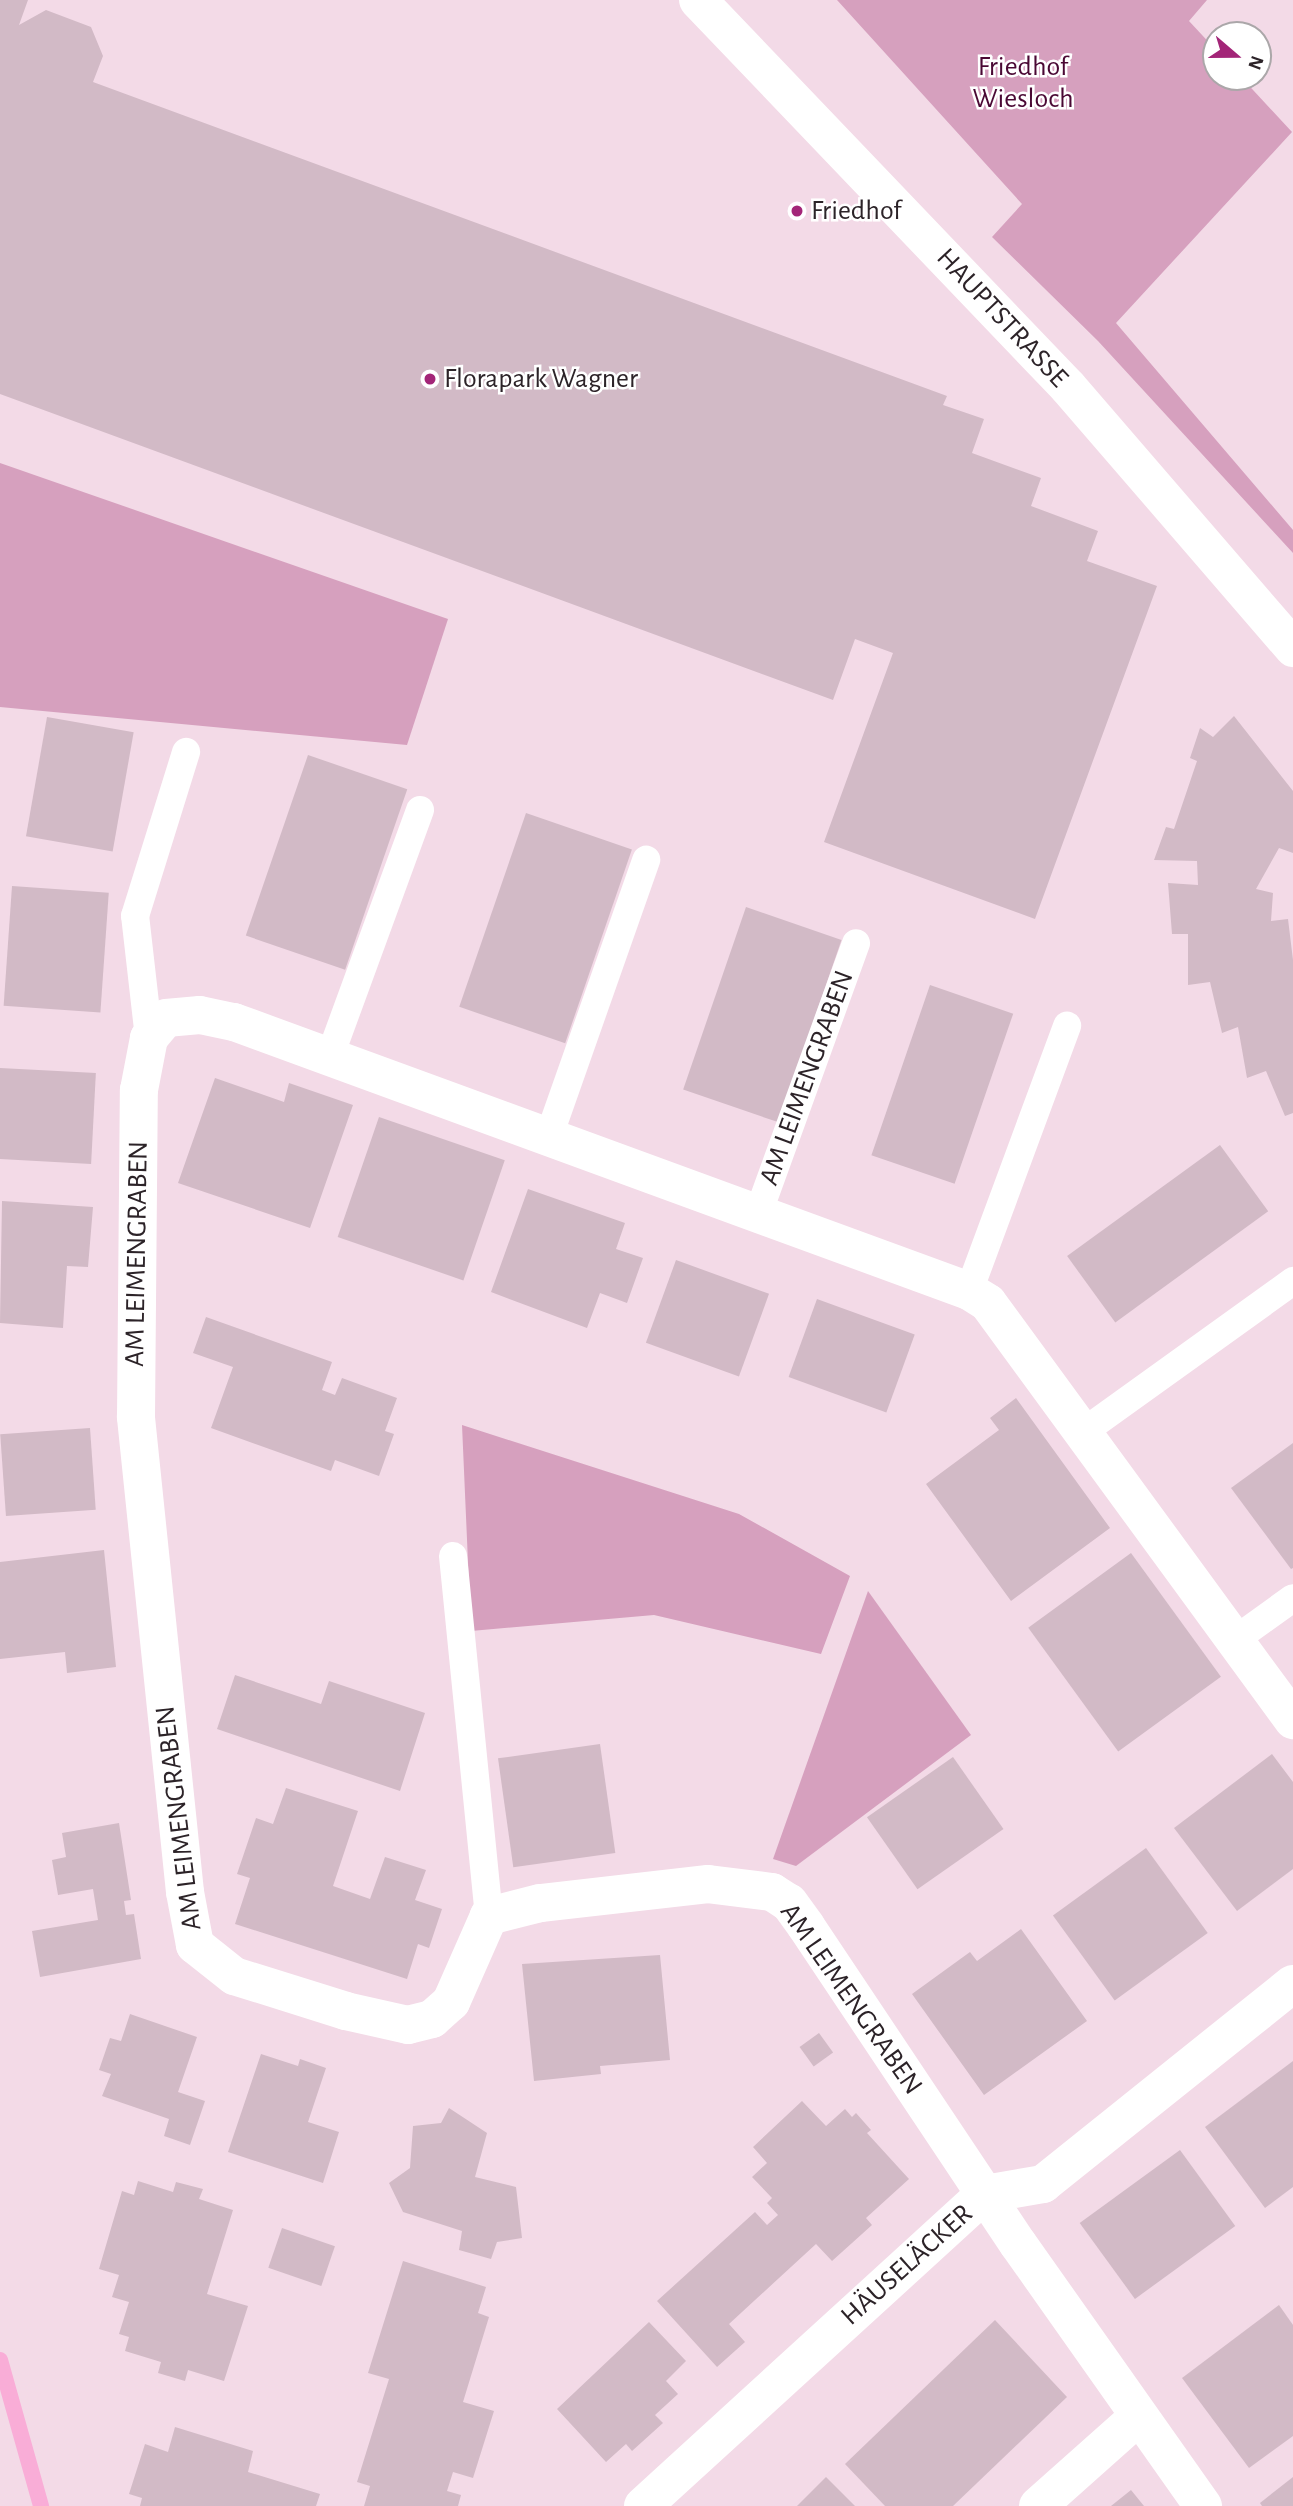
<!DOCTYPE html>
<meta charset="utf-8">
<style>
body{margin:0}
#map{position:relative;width:1293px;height:2506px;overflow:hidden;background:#f3dae7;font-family:"Alegreya Sans",sans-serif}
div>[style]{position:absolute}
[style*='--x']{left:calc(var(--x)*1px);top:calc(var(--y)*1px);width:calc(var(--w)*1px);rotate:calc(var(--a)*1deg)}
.green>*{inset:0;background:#d6a0be}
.stream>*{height:16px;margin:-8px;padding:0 8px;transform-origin:8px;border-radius:8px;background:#f9add7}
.building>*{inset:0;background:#d2bac6;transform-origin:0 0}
.service>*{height:28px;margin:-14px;padding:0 14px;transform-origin:14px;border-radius:14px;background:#fff}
.minor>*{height:38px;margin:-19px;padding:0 19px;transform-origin:19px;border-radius:19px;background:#fff}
.tertiary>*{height:38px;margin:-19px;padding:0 19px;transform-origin:19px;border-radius:19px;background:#fff}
.dots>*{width:19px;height:19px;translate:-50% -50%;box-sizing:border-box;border:4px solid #fff;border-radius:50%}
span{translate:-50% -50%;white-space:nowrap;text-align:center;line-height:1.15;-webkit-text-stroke:5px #fff;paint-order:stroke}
.park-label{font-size:28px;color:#4a0834}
.poi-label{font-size:28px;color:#2c2328}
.left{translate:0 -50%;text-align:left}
.street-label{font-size:28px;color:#2c2328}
.north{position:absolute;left:1202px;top:21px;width:70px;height:70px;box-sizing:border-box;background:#fff;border:2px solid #aba7a9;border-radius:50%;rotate:110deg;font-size:19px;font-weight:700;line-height:28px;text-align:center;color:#2c2328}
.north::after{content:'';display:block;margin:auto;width:24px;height:32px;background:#a32578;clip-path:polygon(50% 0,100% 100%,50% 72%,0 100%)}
</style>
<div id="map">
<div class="green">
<div style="clip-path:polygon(837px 0,1207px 0,1189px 21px,1216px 50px,1216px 77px,1241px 77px,1292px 132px,1116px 323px,1293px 530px,1293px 553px,1098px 341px,992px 237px,1022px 204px)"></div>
<div style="clip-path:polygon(0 463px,448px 619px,407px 745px,0 707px)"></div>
<div style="clip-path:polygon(462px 1425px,739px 1514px,850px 1576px,821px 1654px,654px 1615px,471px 1631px)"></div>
<div style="clip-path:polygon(868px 1591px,971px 1735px,796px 1866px,773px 1859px)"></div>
</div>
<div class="stream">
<div style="--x:0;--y:2360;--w:152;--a:74.3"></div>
</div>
<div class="building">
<div style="clip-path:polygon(0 0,28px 0,19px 25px,46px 10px,91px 27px,103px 56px,93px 82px,947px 396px,943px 405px,984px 419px,972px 453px,1041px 478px,1031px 506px,1098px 531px,1087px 561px,1157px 586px,1035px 919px,824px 842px,893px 653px,855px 639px,833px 700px,0 394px)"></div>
<div style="clip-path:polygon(1234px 716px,1293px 791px,1293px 853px,1279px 848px,1256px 889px,1273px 893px,1271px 921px,1288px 919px,1293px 960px,1293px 1113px,1285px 1116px,1266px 1071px,1247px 1078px,1238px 1027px,1222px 1033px,1210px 982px,1188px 985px,1188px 934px,1172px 934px,1168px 883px,1198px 885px,1197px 861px,1154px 860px,1166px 827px,1174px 829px,1197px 761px,1190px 758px,1200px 728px,1213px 737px)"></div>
<div style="left:47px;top:717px;width:88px;height:121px;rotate:10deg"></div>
<div style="left:308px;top:755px;width:105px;height:191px;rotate:19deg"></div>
<div style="left:526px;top:813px;width:112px;height:205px;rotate:19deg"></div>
<div style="left:12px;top:886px;width:97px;height:120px;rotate:4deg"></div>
<div style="left:746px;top:907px;width:101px;height:193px;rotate:19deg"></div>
<div style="left:930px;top:985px;width:88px;height:180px;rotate:19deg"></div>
<div style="left:0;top:1068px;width:96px;height:91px;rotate:3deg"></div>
<div style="clip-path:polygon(215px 1078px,284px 1102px,289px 1083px,353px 1105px,310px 1228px,178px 1183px)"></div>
<div style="left:379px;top:1117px;width:133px;height:127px;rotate:19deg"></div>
<div style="left:1220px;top:1145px;width:82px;height:189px;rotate:54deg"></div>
<div style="clip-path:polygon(528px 1189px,625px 1223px,616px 1249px,643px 1258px,627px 1303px,600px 1293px,587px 1328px,491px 1292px)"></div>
<div style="clip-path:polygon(2px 1201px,93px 1207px,88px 1267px,67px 1266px,63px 1328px,0 1323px)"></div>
<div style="left:676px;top:1260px;width:99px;height:88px;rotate:20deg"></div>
<div style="left:817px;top:1299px;width:104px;height:83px;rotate:20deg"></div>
<div style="clip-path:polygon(206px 1317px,332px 1362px,322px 1390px,335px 1395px,342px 1378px,397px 1398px,385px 1431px,394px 1434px,379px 1476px,335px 1460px,331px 1471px,211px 1428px,233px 1367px,193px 1353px)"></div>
<div style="clip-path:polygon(1016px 1398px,1110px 1528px,1011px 1601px,926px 1484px,999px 1430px,990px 1418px)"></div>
<div style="left:90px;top:1428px;width:82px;height:90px;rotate:86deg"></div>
<div style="clip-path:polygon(1293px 1443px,1293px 1568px,1291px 1569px,1231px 1488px)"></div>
<div style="clip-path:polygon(104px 1550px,116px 1667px,67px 1673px,65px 1652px,0 1659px,0 1562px)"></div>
<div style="left:1131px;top:1553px;width:153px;height:127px;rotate:54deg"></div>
<div style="clip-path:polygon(235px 1675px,321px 1704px,329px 1681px,425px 1713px,400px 1791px,217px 1729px)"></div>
<div style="left:600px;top:1744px;width:110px;height:103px;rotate:82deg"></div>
<div style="clip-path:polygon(1272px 1754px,1293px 1782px,1293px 1869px,1237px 1911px,1174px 1828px)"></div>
<div style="left:953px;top:1757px;width:88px;height:105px;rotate:55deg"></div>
<div style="clip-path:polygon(286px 1788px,358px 1811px,333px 1886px,370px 1899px,385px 1857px,426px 1870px,415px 1900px,442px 1909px,429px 1948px,418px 1944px,407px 1979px,235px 1924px,250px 1878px,237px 1874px,256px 1818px,273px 1824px)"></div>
<div style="clip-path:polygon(119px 1823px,131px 1900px,124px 1901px,126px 1915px,134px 1914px,141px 1959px,40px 1977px,32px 1931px,98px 1920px,93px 1889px,58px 1895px,52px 1860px,66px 1857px,62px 1833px)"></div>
<div style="left:1146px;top:1848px;width:105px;height:115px;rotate:54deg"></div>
<div style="clip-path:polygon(1021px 1929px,1087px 2021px,984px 2095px,912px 1994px,970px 1952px,977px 1961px)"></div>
<div style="clip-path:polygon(660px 1955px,670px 2060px,600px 2066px,601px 2074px,534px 2081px,522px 1964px)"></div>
<div style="clip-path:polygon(130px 2014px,197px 2037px,178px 2092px,205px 2101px,190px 2145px,164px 2136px,169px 2119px,102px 2096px,111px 2074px,99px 2070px,110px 2038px,121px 2041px)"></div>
<div style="left:819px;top:2033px;width:24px;height:24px;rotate:54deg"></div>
<div style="clip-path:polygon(261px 2054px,298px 2066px,300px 2059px,326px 2068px,308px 2122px,339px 2132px,323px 2183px,228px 2152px)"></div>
<div style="clip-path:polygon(1293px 2061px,1293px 2187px,1265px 2208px,1205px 2127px)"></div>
<div style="clip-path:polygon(802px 2101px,826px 2126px,845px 2109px,852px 2117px,856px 2113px,871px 2130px,867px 2133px,909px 2179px,866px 2218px,872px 2225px,832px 2261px,816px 2244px,729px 2324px,745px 2342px,717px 2367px,657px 2301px,755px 2212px,767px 2225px,778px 2215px,767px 2203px,772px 2198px,752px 2177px,767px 2163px,753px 2147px)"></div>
<div style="clip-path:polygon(449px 2108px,487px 2133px,475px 2177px,516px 2187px,522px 2238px,497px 2242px,491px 2259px,459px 2250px,462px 2231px,403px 2212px,389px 2183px,410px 2168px,413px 2126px,441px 2123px)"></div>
<div style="left:1180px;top:2150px;width:94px;height:124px;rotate:54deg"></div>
<div style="clip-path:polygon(138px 2181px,173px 2192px,176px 2182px,203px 2189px,199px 2199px,233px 2210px,207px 2294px,248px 2306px,224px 2381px,188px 2370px,185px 2381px,158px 2373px,161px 2362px,125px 2351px,129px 2337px,119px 2334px,129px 2302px,112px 2297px,119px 2275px,99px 2269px,122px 2191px,134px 2195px)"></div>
<div style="left:282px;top:2228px;width:56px;height:42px;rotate:19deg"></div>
<div style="clip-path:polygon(403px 2261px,486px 2287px,478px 2313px,489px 2317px,463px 2402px,494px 2411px,473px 2478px,453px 2472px,447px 2491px,461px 2495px,458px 2506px,364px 2506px,370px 2486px,357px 2482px,389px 2379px,368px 2373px)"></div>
<div style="clip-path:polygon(1279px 2305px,1293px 2325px,1293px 2436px,1249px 2468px,1182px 2378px)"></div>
<div style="clip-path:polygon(995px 2320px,1067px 2397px,953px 2506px,885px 2506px,845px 2464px)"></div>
<div style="clip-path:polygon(649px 2322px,686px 2361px,666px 2381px,678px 2394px,655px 2415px,663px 2423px,632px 2451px,626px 2444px,606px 2462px,557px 2409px)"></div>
<div style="clip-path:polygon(175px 2427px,253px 2451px,248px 2472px,320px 2494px,316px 2506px,140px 2506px,142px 2498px,129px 2494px,145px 2444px,168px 2452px)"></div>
<div style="clip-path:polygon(826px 2477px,855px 2506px,797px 2506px)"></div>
<div style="clip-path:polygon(1293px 2477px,1293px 2506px,1262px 2506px,1260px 2503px)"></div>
<div style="clip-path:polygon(1131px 2490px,1144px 2506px,1111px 2506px)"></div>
</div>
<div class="service">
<div style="--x:149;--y:1038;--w:123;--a:-96.5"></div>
<div style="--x:135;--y:916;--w:172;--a:-72.7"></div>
<div style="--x:330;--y:1056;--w:262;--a:-69.9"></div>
<div style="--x:549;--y:1136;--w:293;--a:-70.6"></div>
<div style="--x:758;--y:1214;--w:288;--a:-70.1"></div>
<div style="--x:969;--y:1291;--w:283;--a:-69.7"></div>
<div style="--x:1083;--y:1432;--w:259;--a:-35.7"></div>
<div style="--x:453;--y:1556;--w:362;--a:84.3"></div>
<div style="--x:1236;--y:1639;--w:70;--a:-35.7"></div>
</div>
<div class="minor">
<div style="--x:643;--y:2506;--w:463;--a:-42.4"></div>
<div style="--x:985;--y:2194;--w:59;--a:-9.8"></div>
<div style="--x:1043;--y:2184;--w:320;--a:-38.7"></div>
<div style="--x:1038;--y:2506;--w:134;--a:-41.7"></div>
<div style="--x:1203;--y:2506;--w:321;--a:-125.2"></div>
<div style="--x:1018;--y:2244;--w:382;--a:-123.7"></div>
<div style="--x:806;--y:1926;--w:29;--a:-126"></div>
<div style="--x:789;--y:1903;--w:20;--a:-147"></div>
<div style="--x:772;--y:1892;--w:64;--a:-172.9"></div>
<div style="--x:708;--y:1884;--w:169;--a:173.5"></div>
<div style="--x:540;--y:1903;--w:53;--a:165.7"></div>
<div style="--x:489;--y:1916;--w:94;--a:113.8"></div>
<div style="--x:451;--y:2002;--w:25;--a:138"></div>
<div style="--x:432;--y:2019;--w:25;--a:166"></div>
<div style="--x:408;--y:2025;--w:64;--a:-167.3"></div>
<div style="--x:346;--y:2011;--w:117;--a:-162.6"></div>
<div style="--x:234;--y:1976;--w:50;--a:-141.5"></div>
<div style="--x:195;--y:1945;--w:54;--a:-100.7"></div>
<div style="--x:185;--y:1892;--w:478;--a:-95.9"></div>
<div style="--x:136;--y:1417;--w:327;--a:-89.5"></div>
<div style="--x:139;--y:1090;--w:53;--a:-79.1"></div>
<div style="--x:149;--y:1038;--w:26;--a:-50"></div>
<div style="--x:166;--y:1018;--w:34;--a:-5"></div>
<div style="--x:200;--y:1015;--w:35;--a:12"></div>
<div style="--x:234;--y:1022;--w:783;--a:20.1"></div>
<div style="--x:969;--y:1291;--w:22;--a:32"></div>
<div style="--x:988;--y:1303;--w:517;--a:53.82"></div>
</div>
<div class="tertiary">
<div style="--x:698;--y:0;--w:535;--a:46.29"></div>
<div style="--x:1068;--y:387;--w:345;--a:49.2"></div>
</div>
<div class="dots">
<div style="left:797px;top:211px;background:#a32578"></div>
<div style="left:430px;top:379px;background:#a32578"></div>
</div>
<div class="park-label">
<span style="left:1023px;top:83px">Friedhof<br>Wiesloch</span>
</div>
<div class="poi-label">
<span class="left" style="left:811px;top:211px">Friedhof</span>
<span class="left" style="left:444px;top:379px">Florapark Wagner</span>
</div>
<div class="street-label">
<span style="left:1002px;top:318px;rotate:47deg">HAUPTSTRASSE</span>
<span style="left:807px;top:1078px;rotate:-70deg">AM LEIMENGRABEN</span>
<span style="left:137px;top:1254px;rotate:-89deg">AM LEIMENGRABEN</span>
<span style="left:179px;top:1818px;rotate:-97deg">AM LEIMENGRABEN</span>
<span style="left:851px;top:1999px;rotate:55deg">AM LEIMENGRABEN</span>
<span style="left:907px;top:2265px;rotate:-42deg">HÄUSELÄCKER</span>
</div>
<div class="north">N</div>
</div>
